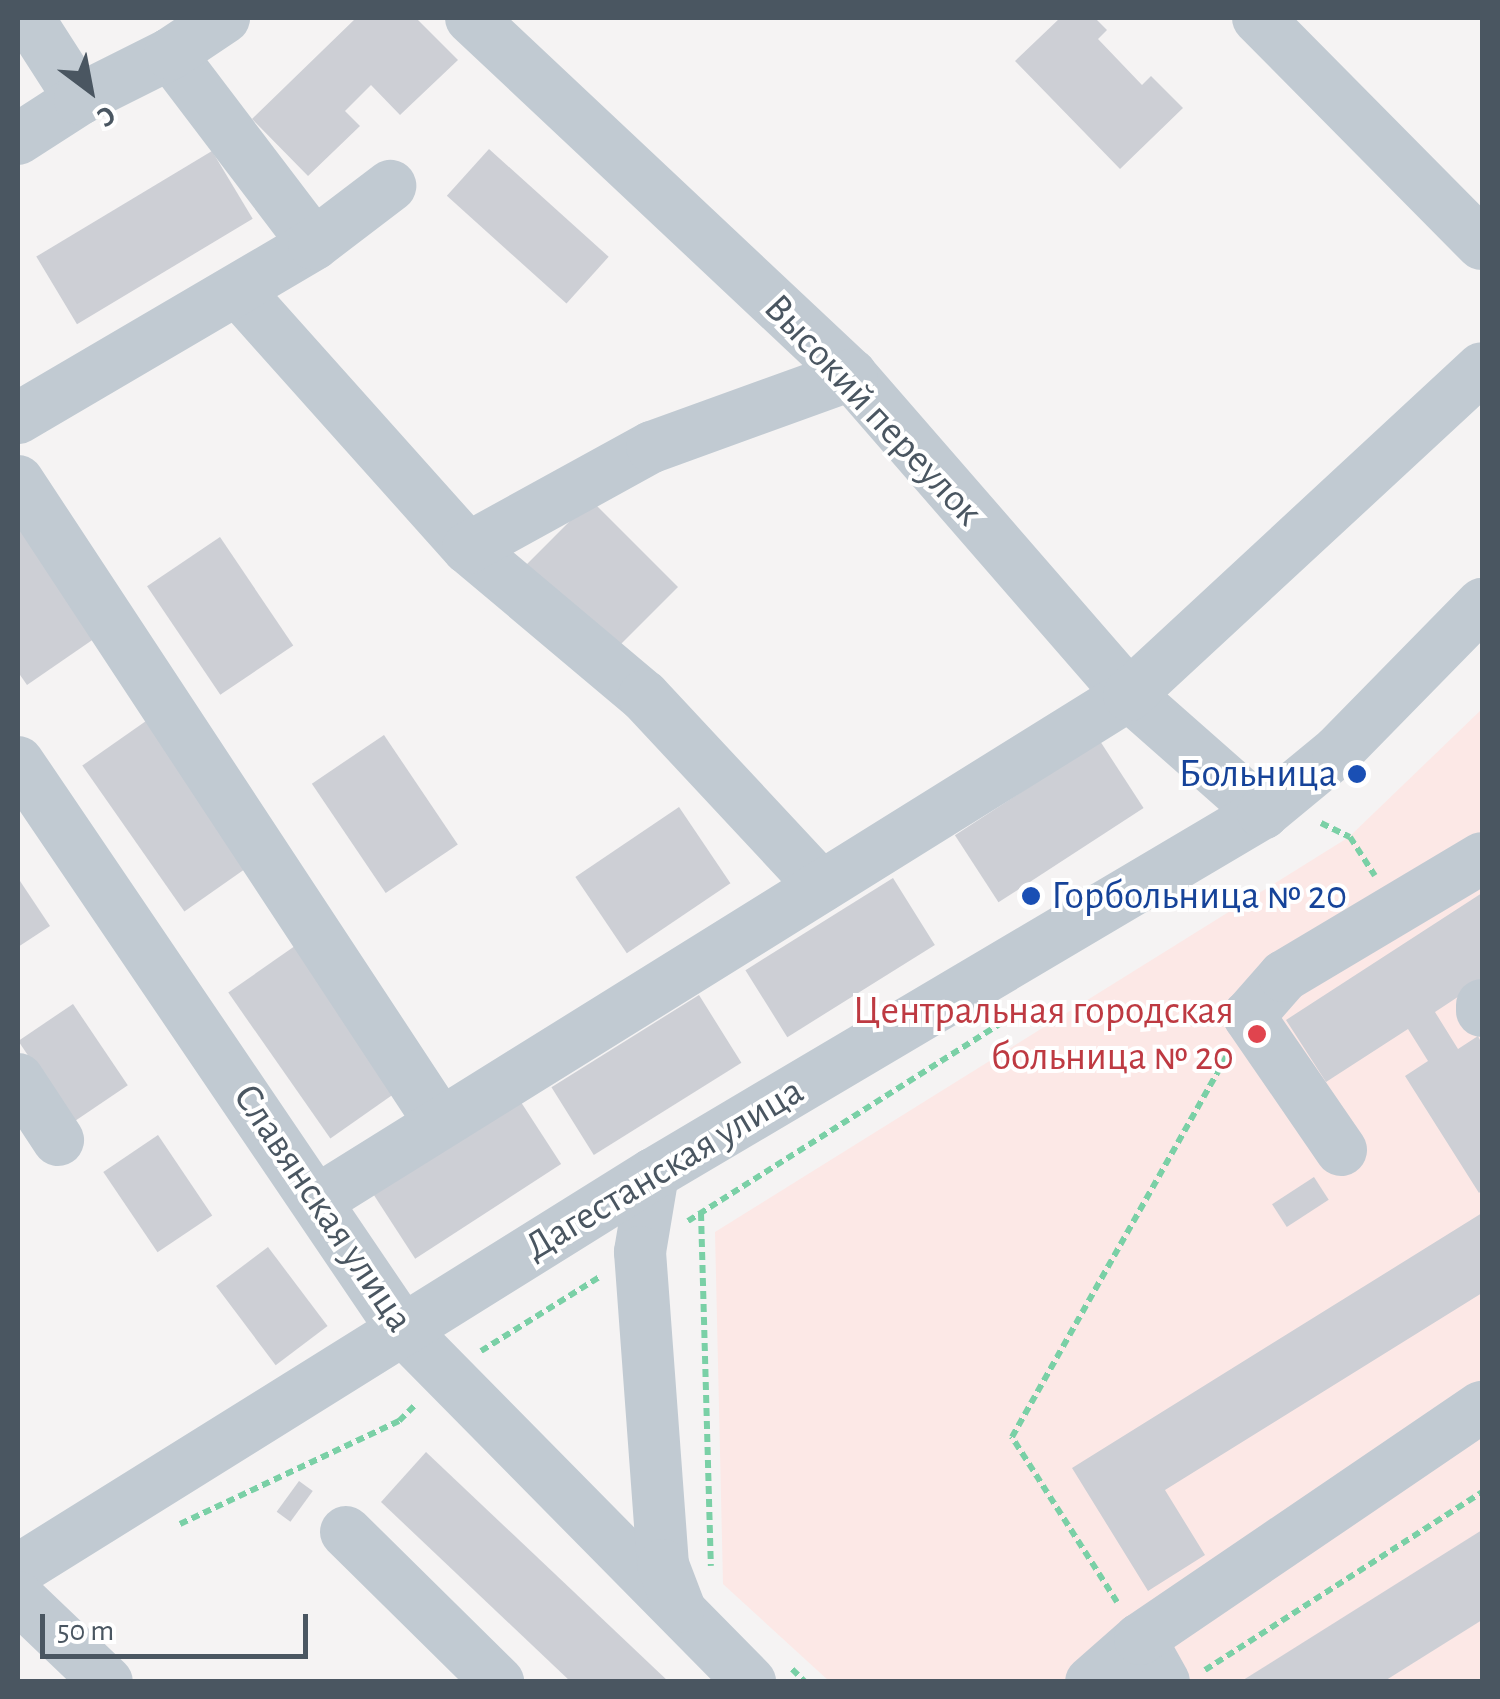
<!DOCTYPE html>
<meta charset="utf-8">
<style>
body{margin:0}
#map{position:relative;width:1500px;height:1699px;overflow:hidden;background:#f5f3f3;font-family:"Alegreya Sans",sans-serif}
div>[style]{position:absolute}
[style*='--x']{left:calc(var(--x)*1px);top:calc(var(--y)*1px);width:calc(var(--w)*1px);rotate:calc(var(--a)*1deg)}
.medical>*{inset:0;background:#fce8e6}
.building>*{inset:0;background:#cdcfd5;transform-origin:0 0}
.path>*{height:6px;margin-top:-3px;transform-origin:0;background:repeating-linear-gradient(90deg,#7ad0a6 0 8px,transparent 0 13px)}
.minor>*{height:52px;margin:-26px;padding:0 26px;transform-origin:26px;border-radius:26px;background:#c1cad2}
.dots>*{width:28px;height:28px;translate:-50% -50%;box-sizing:border-box;border:5px solid #fff;border-radius:50%}
span{translate:-50% -50%;white-space:nowrap;text-align:center;line-height:1.15;-webkit-text-stroke:8px #fff;paint-order:stroke}
.street-label{font-size:40px;color:#4a5661}
.transit-label{font-size:40px;color:#164399}
.right{translate:-100% -50%;text-align:right}
.left{translate:0 -50%;text-align:left}
.health-label{font-size:40px;color:#be3a42}
.frame{position:absolute;inset:0;border:20px solid #4a5661;pointer-events:none}
.north{position:absolute;left:40px;top:40px;width:100px;height:100px;-webkit-text-stroke:8px #fff;paint-order:stroke;rotate:148deg;font-size:28px;font-weight:700;line-height:40px;text-align:center;color:#4a5661}
.north::after{content:'';display:block;margin:auto;width:35px;height:45px;background:#4a5661;clip-path:polygon(50% 0,100% 100%,50% 72%,0 100%)}
.scale{position:absolute;left:40px;top:1614px;width:268px;height:45px;box-sizing:border-box;border:5px solid #4a5661;border-top:0;padding-left:12px;font-size:30px;line-height:35px;white-space:nowrap;color:#4a5661;-webkit-text-stroke:8px #fff;paint-order:stroke}
</style>
<div id="map">
<div class="medical">
<div style="clip-path:polygon(1482px 709px,1482px 1681px,829px 1681px,723px 1584px,715px 1232px,1349px 837px)"></div>
</div>
<div class="building">
<div style="clip-path:polygon(356px 18px,416px 18px,458px 60px,400px 115px,371px 85px,345px 111px,360px 126px,308px 176px,252px 119px)"></div>
<div style="clip-path:polygon(1060px 18px,1095px 18px,1107px 30px,1098px 39px,1142px 85px,1151px 76px,1183px 108px,1120px 169px,1015px 61px)"></div>
<div style="left:489px;top:149px;width:161px;height:63px;rotate:42deg"></div>
<div style="left:212px;top:151px;width:79px;height:205px;rotate:59deg"></div>
<div style="left:591px;top:500px;width:123px;height:95px;rotate:45deg"></div>
<div style="clip-path:polygon(18px 513px,101px 634px,27px 685px,18px 672px)"></div>
<div style="left:220px;top:537px;width:131px;height:88px;rotate:56deg"></div>
<div style="left:156px;top:714px;width:178px;height:90px;rotate:55deg"></div>
<div style="left:384px;top:735px;width:132px;height:87px;rotate:56deg"></div>
<div style="left:1100px;top:741px;width:80px;height:173px;rotate:57deg"></div>
<div style="left:679px;top:807px;width:92px;height:125px;rotate:56deg"></div>
<div style="clip-path:polygon(18px 878px,50px 926px,18px 947px)"></div>
<div style="left:893px;top:878px;width:79px;height:174px;rotate:58deg"></div>
<div style="clip-path:polygon(1482px 893px,1482px 981px,1435px 1012px,1458px 1049px,1478px 1036px,1482px 1044px,1482px 1190px,1479px 1193px,1405px 1076px,1428px 1061px,1408px 1029px,1326px 1082px,1286px 1020px)"></div>
<div style="left:302px;top:941px;width:178px;height:90px;rotate:55deg"></div>
<div style="left:699px;top:995px;width:80px;height:174px;rotate:58deg"></div>
<div style="left:73px;top:1004px;width:98px;height:66px;rotate:56deg"></div>
<div style="left:517px;top:1096px;width:81px;height:174px;rotate:57deg"></div>
<div style="left:158px;top:1135px;width:97px;height:66px;rotate:56deg"></div>
<div style="left:1314px;top:1177px;width:27px;height:50px;rotate:57deg"></div>
<div style="clip-path:polygon(1482px 1213px,1482px 1293px,1165px 1490px,1205px 1555px,1148px 1591px,1072px 1468px)"></div>
<div style="left:268px;top:1247px;width:99px;height:65px;rotate:53deg"></div>
<div style="clip-path:polygon(426px 1452px,669px 1682px,571px 1682px,381px 1502px)"></div>
<div style="left:299px;top:1481px;width:17px;height:38px;rotate:36deg"></div>
<div style="clip-path:polygon(1482px 1530px,1482px 1620px,1383px 1682px,1240px 1682px)"></div>
</div>
<div class="path">
<div style="--x:1321;--y:823;--w:32;--a:26"></div>
<div style="--x:1350;--y:837;--w:46;--a:57.3"></div>
<div style="--x:701;--y:1213;--w:353;--a:88.4"></div>
<div style="--x:688;--y:1221;--w:388;--a:-32.3"></div>
<div style="--x:481;--y:1351;--w:142;--a:-32"></div>
<div style="--x:180;--y:1524;--w:242;--a:-25.2"></div>
<div style="--x:399;--y:1421;--w:25;--a:-45"></div>
<div style="--x:1117;--y:1602;--w:196;--a:-122.5"></div>
<div style="--x:1012;--y:1437;--w:437;--a:-60.6"></div>
<div style="--x:792;--y:1669;--w:18;--a:45"></div>
<div style="--x:1205;--y:1670;--w:329;--a:-32.7"></div>
</div>
<div class="minor">
<div style="--x:28;--y:18;--w:96;--a:57.3"></div>
<div style="--x:471;--y:18;--w:521;--a:43.21"></div>
<div style="--x:851;--y:375;--w:424;--a:49"></div>
<div style="--x:1129;--y:695;--w:179;--a:41.4"></div>
<div style="--x:1258;--y:18;--w:318;--a:45.3"></div>
<div style="--x:170;--y:54;--w:238;--a:52.8"></div>
<div style="--x:18;--y:139;--w:74;--a:-32.8"></div>
<div style="--x:80;--y:99;--w:101;--a:-26.6"></div>
<div style="--x:170;--y:54;--w:65;--a:-33.7"></div>
<div style="--x:238;--y:291;--w:345;--a:48.2"></div>
<div style="--x:468;--y:548;--w:230;--a:40.1"></div>
<div style="--x:644;--y:696;--w:260;--a:47"></div>
<div style="--x:18;--y:418;--w:343;--a:-30.4"></div>
<div style="--x:314;--y:244;--w:96;--a:-37.3"></div>
<div style="--x:18;--y:481;--w:766;--a:56.66"></div>
<div style="--x:468;--y:548;--w:210;--a:-28.8"></div>
<div style="--x:652;--y:447;--w:212;--a:-19.9"></div>
<div style="--x:18;--y:762;--w:685;--a:55.89"></div>
<div style="--x:402;--y:1329;--w:496;--a:45.4"></div>
<div style="--x:1482;--y:1005;--w:6;--a:90"></div>
<div style="--x:18;--y:1079;--w:73;--a:56.7"></div>
<div style="--x:1341;--y:1150;--w:163;--a:-124.5"></div>
<div style="--x:1249;--y:1016;--w:53;--a:-48.8"></div>
<div style="--x:1284;--y:976;--w:230;--a:-30.8"></div>
<div style="--x:653;--y:1174;--w:79;--a:99.5"></div>
<div style="--x:640;--y:1252;--w:314;--a:85.8"></div>
<div style="--x:663;--y:1565;--w:45;--a:69.1"></div>
<div style="--x:318;--y:1200;--w:955;--a:-31.91"></div>
<div style="--x:1129;--y:695;--w:481;--a:-42.8"></div>
<div style="--x:346;--y:1532;--w:214;--a:44.6"></div>
<div style="--x:18;--y:1570;--w:748;--a:-31.95"></div>
<div style="--x:653;--y:1174;--w:709;--a:-30.62"></div>
<div style="--x:1263;--y:813;--w:97;--a:-39.6"></div>
<div style="--x:1338;--y:751;--w:206;--a:-45.6"></div>
<div style="--x:18;--y:1597;--w:123;--a:43.7"></div>
<div style="--x:1140;--y:1639;--w:49;--a:60.8"></div>
<div style="--x:1091;--y:1682;--w:65;--a:-41.3"></div>
<div style="--x:1140;--y:1639;--w:413;--a:-34.2"></div>
</div>
<div class="dots">
<div style="left:1357px;top:774px;background:#1a4fb4"></div>
<div style="left:1031px;top:896px;background:#1a4fb4"></div>
<div style="left:1257px;top:1034px;background:#e0444e"></div>
</div>
<div class="street-label">
<span style="left:873px;top:410px;rotate:47deg">Высокий переулок</span>
<span style="left:664px;top:1169px;rotate:-31deg">Дагестанская улица</span>
<span style="left:323px;top:1208px;rotate:56deg">Славянская улица</span>
</div>
<div class="transit-label">
<span class="right" style="left:1337px;top:774px">Больница</span>
<span class="left" style="left:1051px;top:896px">Горбольница № 20</span>
</div>
<div class="health-label">
<span class="right" style="left:1234px;top:1034px">Центральная городская<br>больница № 20</span>
</div>
<div class="frame"></div>
<div class="north">С</div>
<div class="scale">50 m</div>
</div>
